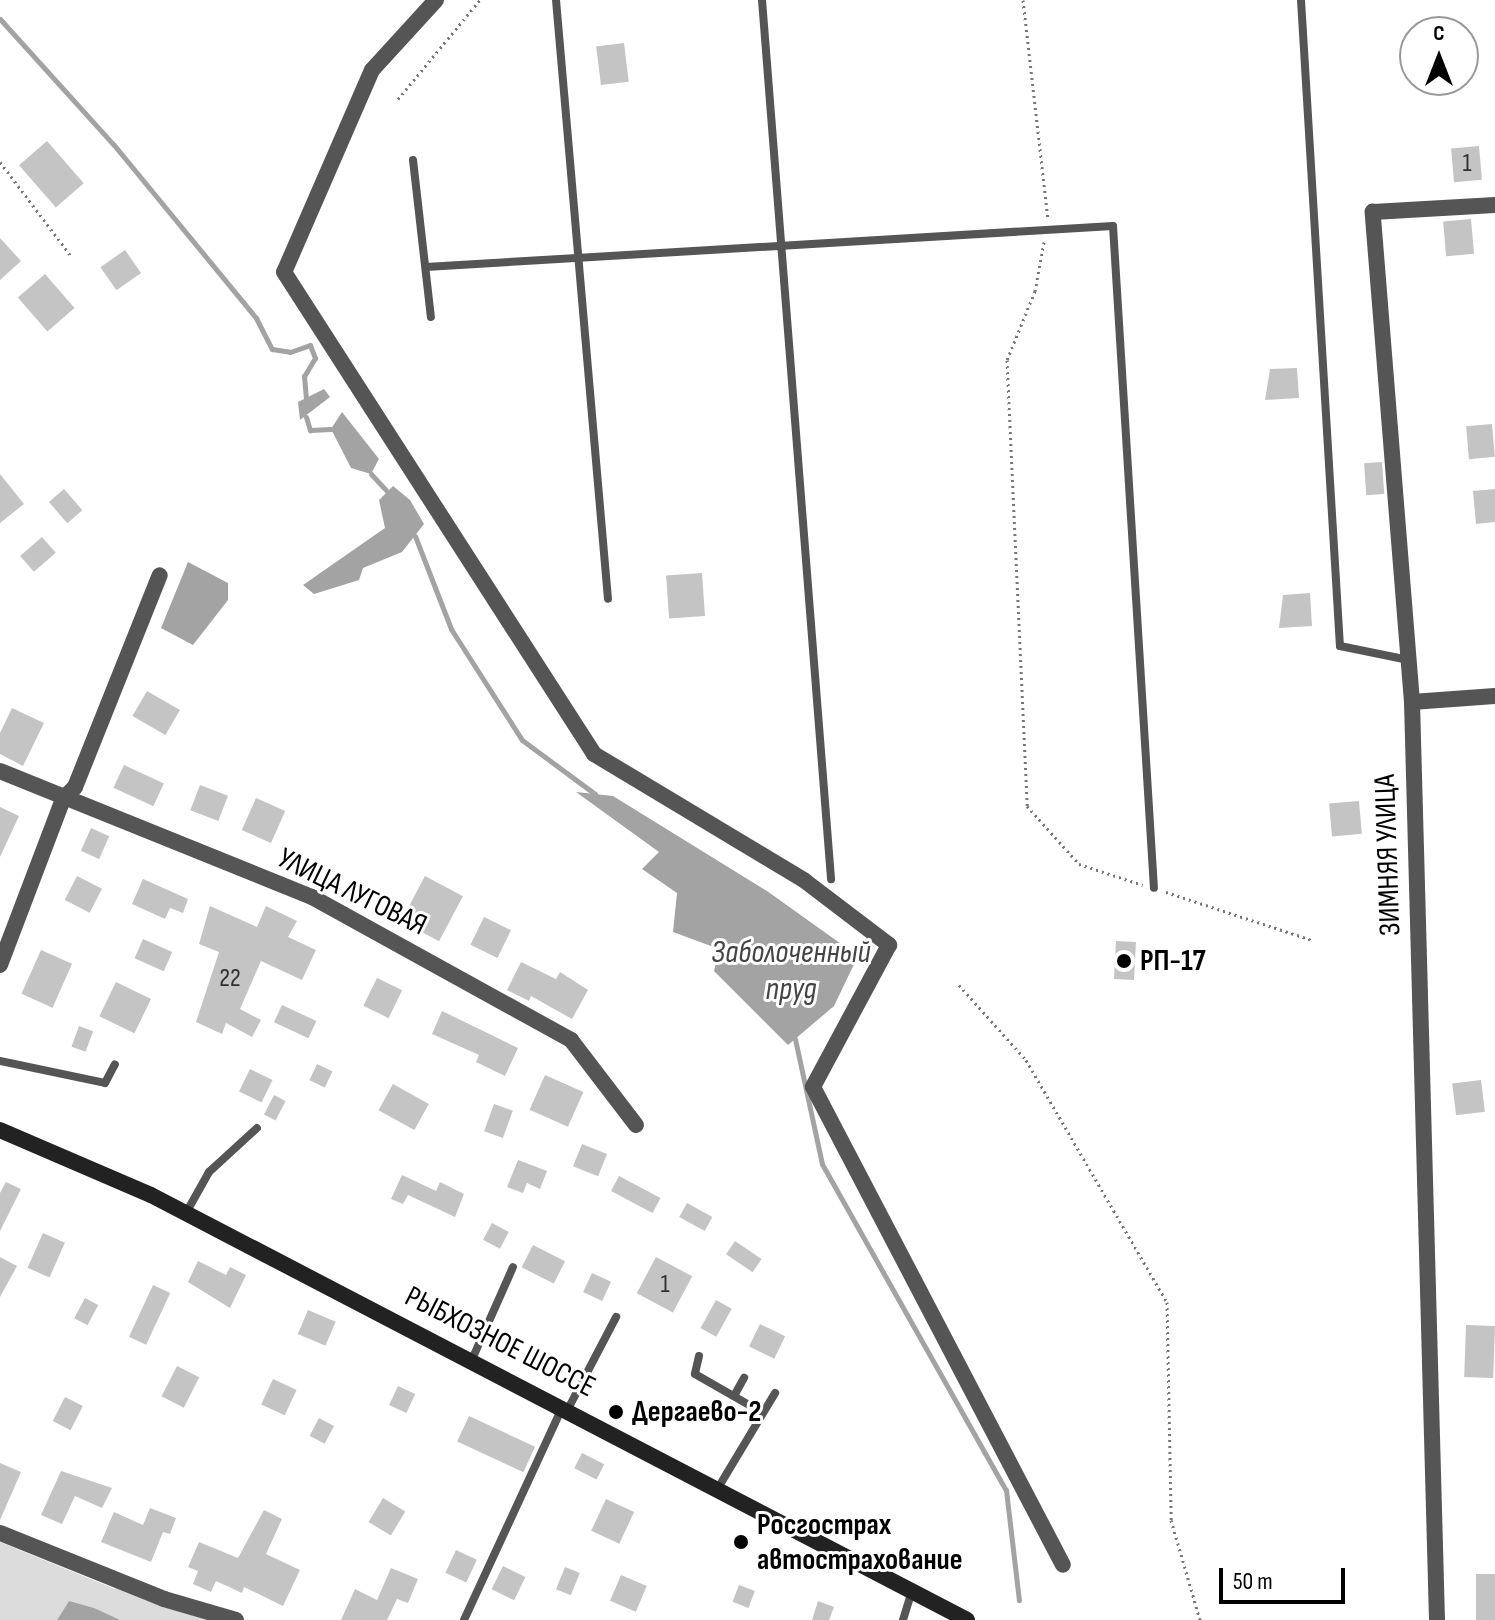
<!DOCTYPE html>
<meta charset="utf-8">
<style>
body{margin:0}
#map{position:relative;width:1495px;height:1620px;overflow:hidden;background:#fff;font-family:"Sofia Sans Condensed",sans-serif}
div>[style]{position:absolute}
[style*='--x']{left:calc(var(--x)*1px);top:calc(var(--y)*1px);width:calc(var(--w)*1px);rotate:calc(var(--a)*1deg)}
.green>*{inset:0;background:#dcdcdc}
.water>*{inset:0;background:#a3a3a3}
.stream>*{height:5px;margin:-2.5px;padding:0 2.5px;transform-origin:2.5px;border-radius:2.5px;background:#a3a3a3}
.building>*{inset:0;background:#c4c4c4;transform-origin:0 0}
.path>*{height:3px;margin-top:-1.5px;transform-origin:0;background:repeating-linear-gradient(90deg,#777 0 2px,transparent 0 6px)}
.service>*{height:8px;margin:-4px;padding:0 4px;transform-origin:4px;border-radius:4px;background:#555}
.minor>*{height:16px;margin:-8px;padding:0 8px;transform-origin:8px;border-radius:8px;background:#555}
.secondary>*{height:16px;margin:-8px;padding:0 8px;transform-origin:8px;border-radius:8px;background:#222}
.dots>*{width:22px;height:22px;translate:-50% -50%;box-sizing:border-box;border:4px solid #fff;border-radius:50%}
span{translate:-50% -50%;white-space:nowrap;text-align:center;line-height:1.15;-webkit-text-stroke:6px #fff;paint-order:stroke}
.number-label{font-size:26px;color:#313131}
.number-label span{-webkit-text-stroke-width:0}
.street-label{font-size:30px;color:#000}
.poi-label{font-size:30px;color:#000;font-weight:700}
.left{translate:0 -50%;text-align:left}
.water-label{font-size:32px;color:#444;font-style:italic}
.north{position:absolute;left:1399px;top:16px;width:80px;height:80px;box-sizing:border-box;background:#fff;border:2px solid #999;border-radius:50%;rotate:0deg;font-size:22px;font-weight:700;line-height:32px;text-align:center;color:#000}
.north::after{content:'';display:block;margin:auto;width:28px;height:36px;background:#000;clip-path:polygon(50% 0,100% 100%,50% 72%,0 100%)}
.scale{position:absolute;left:1219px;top:1568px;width:126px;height:36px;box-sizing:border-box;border:4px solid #000;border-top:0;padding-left:10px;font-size:24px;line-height:28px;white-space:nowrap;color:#000;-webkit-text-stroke:6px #fff;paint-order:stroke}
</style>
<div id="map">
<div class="green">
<div style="clip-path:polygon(0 1542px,115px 1589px,118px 1585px,211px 1620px,120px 1620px,69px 1601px,57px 1620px,0 1620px)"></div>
</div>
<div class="water">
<div style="clip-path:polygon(324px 389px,330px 397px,300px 420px,298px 402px)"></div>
<div style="clip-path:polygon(342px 412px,379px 459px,371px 474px,351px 468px,331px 429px)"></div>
<div style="clip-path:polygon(393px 486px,410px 500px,424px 524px,402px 552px,363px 568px,359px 580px,314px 594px,303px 585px,385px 528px,379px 500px)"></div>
<div style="clip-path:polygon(188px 562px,228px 583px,228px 600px,193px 645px,161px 628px)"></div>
<div style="clip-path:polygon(576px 792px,613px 796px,767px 891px,858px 956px,834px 1006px,788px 1045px,714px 971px,719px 949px,673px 932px,677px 893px,642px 869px,659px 852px)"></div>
<div style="clip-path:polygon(69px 1601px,94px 1608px,120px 1620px,57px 1620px)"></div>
</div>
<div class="stream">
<div style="--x:0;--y:19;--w:170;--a:47.9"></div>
<div style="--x:114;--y:145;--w:224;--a:50.6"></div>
<div style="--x:256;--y:318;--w:35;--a:63"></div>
<div style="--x:272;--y:349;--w:18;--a:9"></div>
<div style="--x:290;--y:352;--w:21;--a:-19"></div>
<div style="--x:310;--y:345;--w:14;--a:69"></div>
<div style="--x:315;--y:358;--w:21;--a:121"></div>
<div style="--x:304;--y:376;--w:21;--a:85"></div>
<div style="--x:306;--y:417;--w:14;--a:73"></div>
<div style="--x:310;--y:430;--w:21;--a:-3"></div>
<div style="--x:371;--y:474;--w:22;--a:47"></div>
<div style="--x:415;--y:536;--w:100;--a:68.8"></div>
<div style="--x:451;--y:629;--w:132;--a:57.4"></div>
<div style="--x:522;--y:740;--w:91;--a:36.5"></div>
<div style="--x:795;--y:1039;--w:128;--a:77.8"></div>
<div style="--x:822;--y:1164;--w:374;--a:60.6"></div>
<div style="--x:1006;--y:1490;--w:111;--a:83.3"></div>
</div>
<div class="building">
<div style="left:624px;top:43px;width:39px;height:28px;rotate:83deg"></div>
<div style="left:47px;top:141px;width:56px;height:37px;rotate:49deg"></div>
<div style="left:1479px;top:146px;width:34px;height:28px;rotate:85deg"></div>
<div style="left:1471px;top:219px;width:35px;height:28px;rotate:85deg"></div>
<div style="clip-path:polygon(0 238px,21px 261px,0 280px)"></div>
<div style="left:125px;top:250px;width:28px;height:30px;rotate:55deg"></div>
<div style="left:45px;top:274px;width:45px;height:36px;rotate:49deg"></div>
<div style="clip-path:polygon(1297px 368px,1299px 398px,1265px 400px,1270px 369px)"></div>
<div style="left:1492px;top:424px;width:33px;height:26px;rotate:85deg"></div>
<div style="left:1382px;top:462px;width:32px;height:18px;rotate:86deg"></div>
<div style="clip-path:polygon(0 474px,24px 504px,0 523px)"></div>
<div style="left:64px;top:489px;width:28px;height:20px;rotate:49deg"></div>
<div style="clip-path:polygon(1495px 489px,1495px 522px,1476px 524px,1473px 491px)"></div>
<div style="left:42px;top:537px;width:21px;height:29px;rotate:49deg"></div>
<div style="left:702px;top:573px;width:43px;height:36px;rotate:86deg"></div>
<div style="clip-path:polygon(1310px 593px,1312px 626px,1279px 628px,1283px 595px)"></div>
<div style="left:147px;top:691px;width:38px;height:29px;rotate:30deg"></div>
<div style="clip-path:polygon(12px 708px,44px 723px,23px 766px,0 754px,0 733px)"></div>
<div style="left:124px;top:765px;width:44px;height:25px;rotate:25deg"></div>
<div style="left:200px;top:785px;width:30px;height:27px;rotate:21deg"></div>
<div style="left:256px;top:798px;width:32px;height:35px;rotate:24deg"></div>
<div style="left:1359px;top:801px;width:33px;height:30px;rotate:85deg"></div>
<div style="clip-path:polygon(0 807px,19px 816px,0 857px)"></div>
<div style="left:91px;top:828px;width:20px;height:25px;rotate:24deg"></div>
<div style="left:77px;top:876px;width:28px;height:27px;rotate:27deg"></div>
<div style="left:425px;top:876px;width:43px;height:51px;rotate:28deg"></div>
<div style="clip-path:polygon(143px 879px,188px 899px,183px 913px,170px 908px,165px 919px,132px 904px)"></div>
<div style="clip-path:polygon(210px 906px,257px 927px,266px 906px,297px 921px,288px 937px,316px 950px,302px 980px,261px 961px,240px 1009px,261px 1020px,252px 1037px,226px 1023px,222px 1034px,196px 1022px,219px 952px,199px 944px)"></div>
<div style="left:484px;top:917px;width:30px;height:31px;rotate:26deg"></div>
<div style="left:143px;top:939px;width:32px;height:21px;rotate:24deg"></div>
<div style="left:1116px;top:941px;width:20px;height:38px;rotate:3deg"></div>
<div style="left:41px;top:950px;width:34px;height:48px;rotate:24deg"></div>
<div style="clip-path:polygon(521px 962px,556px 979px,560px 972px,588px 990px,572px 1019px,531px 996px,529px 1001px,507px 990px)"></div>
<div style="left:377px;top:978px;width:28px;height:31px;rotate:26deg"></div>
<div style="left:116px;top:982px;width:39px;height:38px;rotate:26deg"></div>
<div style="left:282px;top:1005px;width:38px;height:19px;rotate:25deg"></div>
<div style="clip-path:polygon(442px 1011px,518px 1048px,505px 1076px,476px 1062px,479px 1055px,432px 1034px)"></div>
<div style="left:79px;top:1026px;width:15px;height:22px;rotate:20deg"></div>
<div style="left:317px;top:1064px;width:17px;height:18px;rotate:25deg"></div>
<div style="left:250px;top:1069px;width:25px;height:25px;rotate:26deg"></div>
<div style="left:545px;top:1075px;width:42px;height:38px;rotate:24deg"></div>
<div style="left:1481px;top:1080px;width:32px;height:29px;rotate:83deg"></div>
<div style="left:393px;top:1084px;width:41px;height:30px;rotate:29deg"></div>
<div style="left:274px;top:1095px;width:13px;height:22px;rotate:27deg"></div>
<div style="left:494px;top:1104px;width:20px;height:29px;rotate:20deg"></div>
<div style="left:582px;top:1144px;width:27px;height:24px;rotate:22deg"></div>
<div style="clip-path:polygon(518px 1160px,547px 1171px,540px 1189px,527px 1183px,523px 1193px,507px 1187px)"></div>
<div style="clip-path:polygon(402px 1175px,436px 1191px,440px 1182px,464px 1194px,455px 1217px,408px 1195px,403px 1204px,391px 1199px)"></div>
<div style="left:619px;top:1176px;width:47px;height:17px;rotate:28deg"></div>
<div style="clip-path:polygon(6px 1182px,21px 1189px,0 1231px,0 1193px)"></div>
<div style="left:687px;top:1203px;width:29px;height:16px;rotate:29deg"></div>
<div style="left:492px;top:1223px;width:19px;height:19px;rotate:28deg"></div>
<div style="left:43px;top:1233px;width:24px;height:38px;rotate:24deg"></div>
<div style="left:735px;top:1241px;width:32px;height:16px;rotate:34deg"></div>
<div style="left:533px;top:1245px;width:36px;height:25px;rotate:27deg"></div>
<div style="clip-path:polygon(0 1257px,17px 1266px,0 1297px)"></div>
<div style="left:656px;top:1257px;width:41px;height:41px;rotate:28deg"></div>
<div style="clip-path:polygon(198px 1261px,226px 1275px,230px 1267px,246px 1275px,230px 1308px,188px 1282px)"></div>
<div style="left:592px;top:1273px;width:21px;height:21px;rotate:25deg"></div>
<div style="left:153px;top:1285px;width:19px;height:57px;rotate:25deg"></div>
<div style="left:85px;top:1298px;width:15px;height:23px;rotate:28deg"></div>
<div style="left:716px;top:1300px;width:18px;height:32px;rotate:29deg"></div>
<div style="left:308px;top:1310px;width:30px;height:26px;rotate:23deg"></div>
<div style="left:760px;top:1324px;width:28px;height:25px;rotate:26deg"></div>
<div style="left:1466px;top:1325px;width:29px;height:52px;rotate:2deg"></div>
<div style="left:177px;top:1366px;width:25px;height:34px;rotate:27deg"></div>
<div style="left:273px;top:1379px;width:26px;height:28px;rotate:25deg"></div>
<div style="left:398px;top:1386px;width:19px;height:21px;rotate:25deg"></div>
<div style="left:65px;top:1397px;width:20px;height:27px;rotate:27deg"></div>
<div style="left:469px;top:1416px;width:73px;height:28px;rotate:25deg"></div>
<div style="left:319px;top:1418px;width:17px;height:20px;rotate:28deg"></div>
<div style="left:582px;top:1453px;width:25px;height:17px;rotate:27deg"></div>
<div style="clip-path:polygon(0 1463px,21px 1472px,0 1520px)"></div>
<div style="clip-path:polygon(61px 1471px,112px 1488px,102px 1508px,75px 1496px,62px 1524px,41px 1515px)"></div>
<div style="left:383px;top:1498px;width:26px;height:28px;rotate:31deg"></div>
<div style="left:606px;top:1499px;width:31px;height:35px;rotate:25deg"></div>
<div style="clip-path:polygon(150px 1508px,176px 1518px,170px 1534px,163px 1532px,151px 1562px,101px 1542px,114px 1512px,143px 1525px)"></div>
<div style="clip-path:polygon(264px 1510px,282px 1519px,266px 1554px,300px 1570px,283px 1606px,244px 1587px,242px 1593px,216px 1581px,211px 1592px,193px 1584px,198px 1571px,188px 1567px,199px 1542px,238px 1558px)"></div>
<div style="left:456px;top:1550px;width:23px;height:25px;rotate:25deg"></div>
<div style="left:503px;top:1566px;width:25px;height:26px;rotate:26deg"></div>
<div style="left:565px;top:1567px;width:16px;height:24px;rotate:22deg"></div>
<div style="clip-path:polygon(391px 1568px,418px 1579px,408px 1603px,397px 1599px,387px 1620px,341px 1620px,355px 1589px,377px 1600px)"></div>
<div style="left:1476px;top:1574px;width:19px;height:46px"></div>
<div style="left:621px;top:1575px;width:28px;height:28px;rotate:23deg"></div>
<div style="left:739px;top:1585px;width:17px;height:18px;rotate:21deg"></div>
<div style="clip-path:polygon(818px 1601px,834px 1607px,829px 1620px,812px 1620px)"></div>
</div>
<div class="path">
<div style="--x:1023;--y:0;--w:219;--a:83.5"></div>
<div style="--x:398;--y:99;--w:129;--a:-50.4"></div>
<div style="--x:0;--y:162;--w:118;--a:52.9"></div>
<div style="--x:1044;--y:242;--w:50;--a:100.4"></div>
<div style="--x:1035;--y:291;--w:74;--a:112.1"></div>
<div style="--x:1007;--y:360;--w:446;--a:87.4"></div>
<div style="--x:1027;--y:806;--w:78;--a:48.1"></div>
<div style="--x:1079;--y:864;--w:67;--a:18.2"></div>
<div style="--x:1166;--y:892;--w:154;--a:18.2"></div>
<div style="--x:959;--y:985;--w:101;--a:48.2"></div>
<div style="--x:1026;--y:1060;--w:280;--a:59.8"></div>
<div style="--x:1167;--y:1302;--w:218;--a:88.9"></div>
<div style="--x:1171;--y:1520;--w:104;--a:73.8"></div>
</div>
<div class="service">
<div style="--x:556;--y:0;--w:601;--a:85.04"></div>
<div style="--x:762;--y:0;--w:882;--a:85.51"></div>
<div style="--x:1301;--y:0;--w:647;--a:86.55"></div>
<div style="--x:1340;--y:646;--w:70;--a:11.5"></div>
<div style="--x:413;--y:160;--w:158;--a:83.5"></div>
<div style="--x:426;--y:267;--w:688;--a:-3.42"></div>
<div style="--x:1113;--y:226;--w:663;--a:86.46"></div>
<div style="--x:0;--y:1061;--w:107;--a:11.8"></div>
<div style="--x:105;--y:1083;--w:21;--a:-62"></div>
<div style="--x:186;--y:1213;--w:47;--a:-60.7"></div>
<div style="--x:209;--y:1172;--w:65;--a:-42.5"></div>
<div style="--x:474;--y:1355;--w:96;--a:-66.1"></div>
<div style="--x:699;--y:1356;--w:18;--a:103"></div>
<div style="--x:695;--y:1374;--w:78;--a:29.8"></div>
<div style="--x:734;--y:1396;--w:21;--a:-61"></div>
<div style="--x:568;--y:1409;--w:104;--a:-62.4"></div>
<div style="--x:718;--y:1488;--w:111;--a:-59"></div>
<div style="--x:464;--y:1620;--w:236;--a:-65.2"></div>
<div style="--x:903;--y:1620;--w:30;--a:-73"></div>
</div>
<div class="minor">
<div style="--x:436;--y:0;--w:95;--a:132.4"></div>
<div style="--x:372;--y:70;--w:220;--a:113.5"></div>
<div style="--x:284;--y:272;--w:573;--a:57.25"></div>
<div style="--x:594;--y:754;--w:246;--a:31"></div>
<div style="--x:805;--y:881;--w:106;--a:37.3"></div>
<div style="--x:889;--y:945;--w:161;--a:118.2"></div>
<div style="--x:813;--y:1087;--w:539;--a:62.39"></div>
<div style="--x:1412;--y:702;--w:83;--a:-4.1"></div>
<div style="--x:0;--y:771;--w:336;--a:22"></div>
<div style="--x:312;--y:897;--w:296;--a:28.9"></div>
<div style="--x:571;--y:1040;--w:107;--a:52.6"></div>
<div style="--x:0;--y:965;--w:178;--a:-69.2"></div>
<div style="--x:63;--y:799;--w:17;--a:-45"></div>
<div style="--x:75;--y:787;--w:228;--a:-68.2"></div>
<div style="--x:0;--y:1533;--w:177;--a:21.9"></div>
<div style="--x:164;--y:1599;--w:75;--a:16.3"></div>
<div style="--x:1437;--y:1620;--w:918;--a:-91.56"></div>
<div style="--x:1412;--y:702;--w:492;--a:-94.6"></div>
<div style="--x:1373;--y:212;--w:122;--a:-3.3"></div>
</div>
<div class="secondary">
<div style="--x:0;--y:1130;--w:164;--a:23.3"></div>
<div style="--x:151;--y:1195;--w:920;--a:27.51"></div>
</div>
<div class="dots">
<div style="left:1124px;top:961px;background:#000"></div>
<div style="left:616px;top:1412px;background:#000"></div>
<div style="left:741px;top:1542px;background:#000"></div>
</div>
<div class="number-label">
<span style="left:1467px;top:164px">1</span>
<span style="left:230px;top:979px">22</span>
<span style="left:665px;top:1285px">1</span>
</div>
<div class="street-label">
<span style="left:1388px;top:855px;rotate:-92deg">ЗИМНЯЯ УЛИЦА</span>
<span style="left:352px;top:892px;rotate:26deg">УЛИЦА ЛУГОВАЯ</span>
<span style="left:500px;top:1342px;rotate:27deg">РЫБХОЗНОЕ ШОССЕ</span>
</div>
<div class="poi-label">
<span class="left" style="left:1140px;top:961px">РП-17</span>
<span class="left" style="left:632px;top:1412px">Дергаево-2</span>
<span class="left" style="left:757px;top:1542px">Росгострах<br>автострахование</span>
</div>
<div class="water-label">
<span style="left:791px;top:972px">Заболоченный<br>пруд</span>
</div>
<div class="north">С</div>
<div class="scale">50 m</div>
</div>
